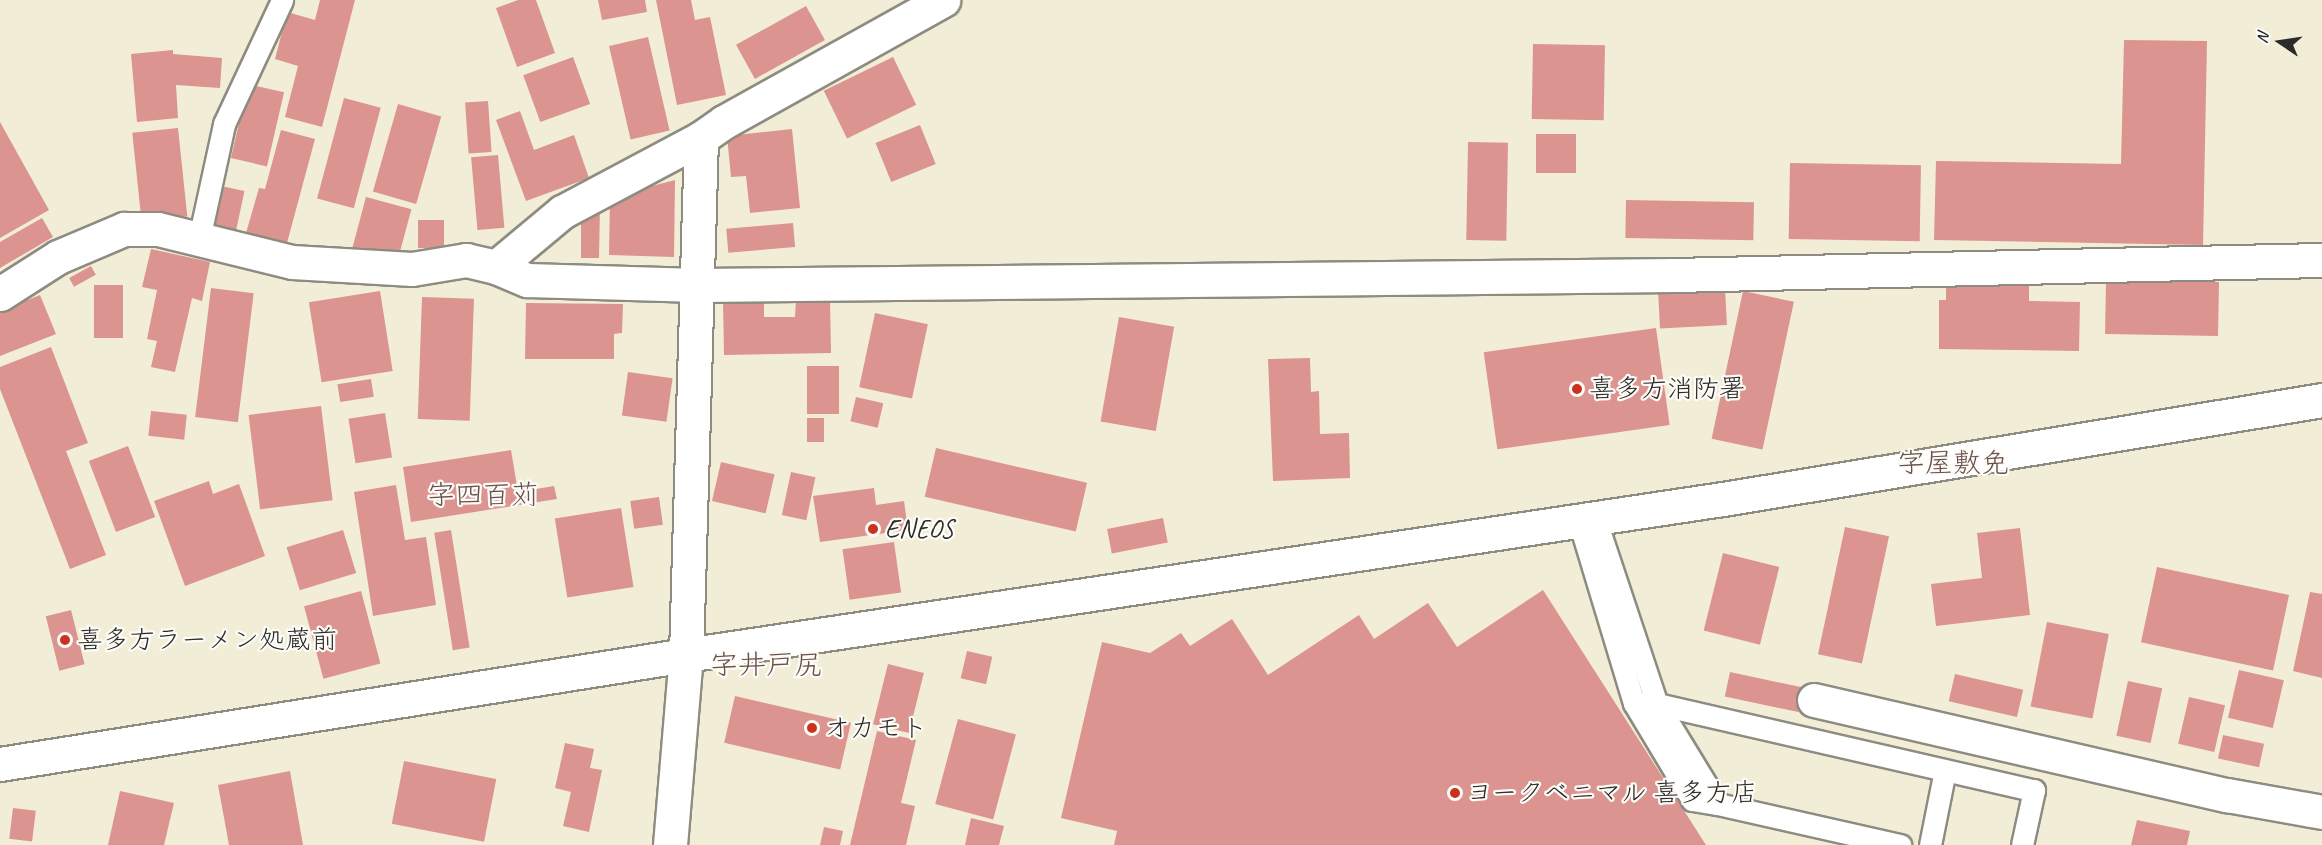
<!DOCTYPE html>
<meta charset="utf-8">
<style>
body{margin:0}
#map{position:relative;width:2322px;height:845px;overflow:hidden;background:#f2edd7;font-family:Caveat,"Klee One",sans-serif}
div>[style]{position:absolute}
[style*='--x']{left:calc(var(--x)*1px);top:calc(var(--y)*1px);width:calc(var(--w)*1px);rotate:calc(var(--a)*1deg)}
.building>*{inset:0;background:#dc9490;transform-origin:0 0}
.roads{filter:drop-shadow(2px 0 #8e8c81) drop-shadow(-2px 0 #8e8c81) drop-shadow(0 2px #8e8c81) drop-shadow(0 -2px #8e8c81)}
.lane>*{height:21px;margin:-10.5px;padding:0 10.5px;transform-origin:10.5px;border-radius:10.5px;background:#fff}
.street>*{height:33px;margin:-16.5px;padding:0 16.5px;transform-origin:16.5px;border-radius:16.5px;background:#fff}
.secondary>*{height:33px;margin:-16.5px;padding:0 16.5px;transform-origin:16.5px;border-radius:16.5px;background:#fff}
.dots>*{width:16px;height:16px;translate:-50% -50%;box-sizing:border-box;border:3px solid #fdfcf7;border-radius:50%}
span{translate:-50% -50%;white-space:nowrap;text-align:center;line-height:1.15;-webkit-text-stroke:4.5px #fdfcf7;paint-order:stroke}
.poi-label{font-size:26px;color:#2b2b2b}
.left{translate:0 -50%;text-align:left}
.quarter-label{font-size:28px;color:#69504e}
.north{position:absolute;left:2250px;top:12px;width:60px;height:60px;-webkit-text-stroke:4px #fdfcf7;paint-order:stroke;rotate:283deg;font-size:16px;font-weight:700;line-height:24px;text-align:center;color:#2b2b2b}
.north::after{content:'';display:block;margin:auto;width:21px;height:27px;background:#2b2b2b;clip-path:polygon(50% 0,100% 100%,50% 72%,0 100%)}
</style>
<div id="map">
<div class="building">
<div style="clip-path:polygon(320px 0,355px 0,322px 127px,285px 117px,298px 66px,275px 59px,287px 12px,315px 20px)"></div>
<div style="clip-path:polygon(518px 0,536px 0,555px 53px,517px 67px,496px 8px)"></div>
<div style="clip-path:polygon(598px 0,645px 0,647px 12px,602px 20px)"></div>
<div style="clip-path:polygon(656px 0,691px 0,695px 20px,710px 17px,726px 95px,677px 105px)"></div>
<div style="left:806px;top:6px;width:39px;height:80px;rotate:61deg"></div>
<div style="left:648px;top:37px;width:96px;height:40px;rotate:77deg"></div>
<div style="clip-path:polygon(2124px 40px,2207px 41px,2203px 245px,1934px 240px,1936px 161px,2121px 164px)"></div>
<div style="left:1533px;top:44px;width:72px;height:75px;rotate:1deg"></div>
<div style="clip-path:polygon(173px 50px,173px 54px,222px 58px,220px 88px,176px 85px,178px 118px,137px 122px,131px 54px)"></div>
<div style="left:573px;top:57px;width:50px;height:53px;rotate:70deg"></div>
<div style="left:893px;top:57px;width:53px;height:77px;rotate:64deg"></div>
<div style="left:248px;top:84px;width:37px;height:76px;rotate:13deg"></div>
<div style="left:344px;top:98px;width:38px;height:104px;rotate:15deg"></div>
<div style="left:488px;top:101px;width:51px;height:23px;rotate:86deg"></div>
<div style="left:398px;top:104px;width:45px;height:91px;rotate:16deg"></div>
<div style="clip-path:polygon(520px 111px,534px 150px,574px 135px,589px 178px,526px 201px,496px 120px)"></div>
<div style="clip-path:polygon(0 122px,49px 210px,0 238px)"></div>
<div style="left:920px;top:125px;width:42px;height:48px;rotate:68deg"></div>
<div style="left:178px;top:128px;width:89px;height:46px;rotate:84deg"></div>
<div style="clip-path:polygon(792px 129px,800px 208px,750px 213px,746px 176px,731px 177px,727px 136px)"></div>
<div style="clip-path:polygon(281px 130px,315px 139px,287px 243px,246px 233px,259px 188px,265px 189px)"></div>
<div style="left:1536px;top:134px;width:40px;height:39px"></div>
<div style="left:1468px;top:142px;width:40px;height:98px;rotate:1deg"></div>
<div style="left:498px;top:155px;width:73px;height:27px;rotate:85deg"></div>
<div style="left:1790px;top:163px;width:131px;height:76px;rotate:1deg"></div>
<div style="clip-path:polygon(675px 180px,674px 257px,609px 255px,610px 197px)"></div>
<div style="left:221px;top:186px;width:24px;height:41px;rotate:12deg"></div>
<div style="left:366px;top:197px;width:47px;height:52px;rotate:15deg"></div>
<div style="left:1626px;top:200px;width:128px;height:38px;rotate:1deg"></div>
<div style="clip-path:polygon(600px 207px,599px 258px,581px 258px,581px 213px)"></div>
<div style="clip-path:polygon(42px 218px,53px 237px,0 268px,0 242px)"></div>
<div style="left:444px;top:220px;width:28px;height:26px;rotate:90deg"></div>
<div style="left:793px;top:223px;width:24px;height:67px;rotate:85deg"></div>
<div style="clip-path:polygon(151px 249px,210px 262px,202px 301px,192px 298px,175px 372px,151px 367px,157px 341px,147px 339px,157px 290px,142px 287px)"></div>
<div style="left:91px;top:266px;width:10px;height:25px;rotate:61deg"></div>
<div style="left:2106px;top:280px;width:113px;height:54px;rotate:1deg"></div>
<div style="clip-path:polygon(1946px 283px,2029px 284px,2029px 301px,2080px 302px,2079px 351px,1939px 349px,1939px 300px,1946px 300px)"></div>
<div style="left:94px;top:285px;width:29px;height:53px"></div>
<div style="left:211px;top:288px;width:43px;height:130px;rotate:7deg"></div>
<div style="left:1725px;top:288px;width:37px;height:67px;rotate:87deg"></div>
<div style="left:380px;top:291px;width:81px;height:72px;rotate:81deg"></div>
<div style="left:1743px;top:291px;width:52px;height:151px;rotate:12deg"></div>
<div style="clip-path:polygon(40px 295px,56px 334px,0 356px,0 311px)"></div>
<div style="left:422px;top:297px;width:52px;height:122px;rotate:2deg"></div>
<div style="clip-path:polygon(796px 299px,830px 299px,831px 353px,724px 355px,723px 300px,764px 300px,764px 317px,795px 317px)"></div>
<div style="clip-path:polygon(526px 303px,623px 304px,622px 333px,614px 334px,614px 359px,525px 359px)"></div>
<div style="left:875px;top:313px;width:54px;height:76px;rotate:12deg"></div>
<div style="left:1119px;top:317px;width:56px;height:106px;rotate:10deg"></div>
<div style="left:1656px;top:328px;width:98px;height:174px;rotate:82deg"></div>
<div style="clip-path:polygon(51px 347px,88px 443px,66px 451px,106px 555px,70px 569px,0 389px,0 367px)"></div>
<div style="clip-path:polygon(1310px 358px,1311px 392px,1319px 391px,1320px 434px,1349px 433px,1350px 478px,1273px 481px,1268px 359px)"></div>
<div style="left:807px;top:366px;width:32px;height:48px"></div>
<div style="left:628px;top:372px;width:45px;height:44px;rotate:8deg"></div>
<div style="left:371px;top:379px;width:18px;height:34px;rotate:81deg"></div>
<div style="left:856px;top:397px;width:28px;height:25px;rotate:13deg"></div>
<div style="left:321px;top:406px;width:95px;height:73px;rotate:83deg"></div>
<div style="left:151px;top:411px;width:36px;height:25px;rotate:6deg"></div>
<div style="left:385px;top:413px;width:45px;height:37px;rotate:81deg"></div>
<div style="left:824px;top:418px;width:24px;height:17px;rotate:90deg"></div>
<div style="left:128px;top:446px;width:76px;height:42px;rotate:69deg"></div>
<div style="left:936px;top:448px;width:155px;height:50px;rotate:13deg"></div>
<div style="clip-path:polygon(511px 450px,518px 492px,554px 486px,557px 499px,411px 522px,403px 467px)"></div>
<div style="left:721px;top:462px;width:55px;height:40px;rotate:13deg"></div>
<div style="left:791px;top:472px;width:25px;height:44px;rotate:12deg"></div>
<div style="clip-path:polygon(209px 481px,213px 494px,239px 484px,265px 556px,185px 586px,154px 501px)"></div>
<div style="clip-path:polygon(396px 485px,405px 540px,426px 537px,436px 605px,373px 616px,354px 492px)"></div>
<div style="clip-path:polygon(874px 488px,876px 505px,904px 501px,908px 530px,820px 542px,813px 496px)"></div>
<div style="left:659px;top:497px;width:28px;height:29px;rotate:82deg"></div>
<div style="left:621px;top:508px;width:80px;height:67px;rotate:81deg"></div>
<div style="left:1163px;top:518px;width:25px;height:57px;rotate:79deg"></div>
<div style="left:1845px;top:527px;width:45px;height:130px;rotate:12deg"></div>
<div style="clip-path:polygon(2020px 528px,2030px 615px,1936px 626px,1931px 584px,1982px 578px,1977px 533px)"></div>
<div style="left:343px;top:530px;width:45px;height:59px;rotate:73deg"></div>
<div style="left:451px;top:530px;width:119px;height:17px;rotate:81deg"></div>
<div style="left:894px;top:542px;width:51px;height:52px;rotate:82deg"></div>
<div style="left:1723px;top:553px;width:58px;height:80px;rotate:14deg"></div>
<div style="left:2157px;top:567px;width:135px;height:77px;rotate:12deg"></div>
<div style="clip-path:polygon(1543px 590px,1706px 845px,1114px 845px,1117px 831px,1061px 818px,1102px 642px,1150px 653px,1181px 633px,1190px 646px,1232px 619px,1268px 675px,1359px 615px,1374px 639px,1428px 603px,1457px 647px)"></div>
<div style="left:361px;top:591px;width:75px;height:59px;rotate:75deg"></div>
<div style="clip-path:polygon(2310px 592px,2322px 594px,2322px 678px,2293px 671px)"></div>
<div style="left:71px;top:610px;width:56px;height:26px;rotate:76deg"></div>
<div style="left:2047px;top:622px;width:63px;height:86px;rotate:11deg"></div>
<div style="left:967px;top:651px;width:26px;height:28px;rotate:13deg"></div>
<div style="left:888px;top:664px;width:37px;height:62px;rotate:14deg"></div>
<div style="left:2239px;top:670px;width:46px;height:49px;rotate:13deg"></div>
<div style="left:1730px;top:672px;width:75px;height:25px;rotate:12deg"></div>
<div style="left:1955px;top:674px;width:70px;height:28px;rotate:13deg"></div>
<div style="left:2128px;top:681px;width:35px;height:56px;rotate:12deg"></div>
<div style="left:735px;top:696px;width:119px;height:48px;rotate:13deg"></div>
<div style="left:2189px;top:697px;width:37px;height:48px;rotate:13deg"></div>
<div style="left:958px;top:719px;width:60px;height:88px;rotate:15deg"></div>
<div style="clip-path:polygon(877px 731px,916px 740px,901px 803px,915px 806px,906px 845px,850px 845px)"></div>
<div style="left:2223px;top:735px;width:42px;height:24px;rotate:12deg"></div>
<div style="clip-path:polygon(565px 743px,594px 749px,590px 768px,602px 770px,589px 832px,563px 826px,571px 792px,555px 788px)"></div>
<div style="left:404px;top:761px;width:94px;height:64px;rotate:11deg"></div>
<div style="clip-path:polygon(290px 771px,303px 845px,229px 845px,218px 785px)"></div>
<div style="clip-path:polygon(120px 791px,174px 803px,164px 845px,108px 845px)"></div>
<div style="left:13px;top:808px;width:23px;height:31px;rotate:7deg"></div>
<div style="clip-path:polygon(971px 818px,1004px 826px,999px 845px,965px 845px)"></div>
<div style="clip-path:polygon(2137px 820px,2190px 831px,2187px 845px,2131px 845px)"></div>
<div style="clip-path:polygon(824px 827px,843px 831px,840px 845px,820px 845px)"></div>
</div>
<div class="roads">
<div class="lane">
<div style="--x:199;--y:239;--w:118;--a:-77.7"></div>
<div style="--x:224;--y:124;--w:137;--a:-64.9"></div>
<div style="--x:1595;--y:518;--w:196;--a:71.6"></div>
<div style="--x:1657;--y:704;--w:117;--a:58.6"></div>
<div style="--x:1718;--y:804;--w:187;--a:12.7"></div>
<div style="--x:1579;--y:521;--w:190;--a:73.2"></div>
<div style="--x:1634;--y:703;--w:113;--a:59.1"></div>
<div style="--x:1692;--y:800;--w:26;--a:9"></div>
<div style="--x:1634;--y:703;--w:23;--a:2"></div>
<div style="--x:1657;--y:704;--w:387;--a:12.9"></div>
<div style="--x:2034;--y:790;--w:56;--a:102.3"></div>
<div style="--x:1930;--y:845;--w:76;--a:-78.7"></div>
</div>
<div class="street">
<div style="--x:496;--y:267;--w:86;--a:-39.8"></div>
<div style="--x:562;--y:212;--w:157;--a:-28"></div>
<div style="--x:701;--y:138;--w:28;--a:-35"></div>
<div style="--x:724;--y:122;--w:251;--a:-29.1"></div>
<div style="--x:0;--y:294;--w:69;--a:-32.5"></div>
<div style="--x:58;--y:257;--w:72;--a:-23"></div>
<div style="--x:124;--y:229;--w:34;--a:0"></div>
<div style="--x:158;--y:229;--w:138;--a:13.8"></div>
<div style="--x:292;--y:262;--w:120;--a:3.3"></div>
<div style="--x:412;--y:269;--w:55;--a:-9.5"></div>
<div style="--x:466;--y:260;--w:31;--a:13"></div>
<div style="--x:496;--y:267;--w:34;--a:23"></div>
<div style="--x:527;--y:280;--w:171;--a:1.7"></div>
<div style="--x:698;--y:285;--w:976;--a:-0.59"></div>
<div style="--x:1674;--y:275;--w:648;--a:-1.33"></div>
<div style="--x:686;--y:655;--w:517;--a:-88.34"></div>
<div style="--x:1814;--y:700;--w:424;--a:13"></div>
<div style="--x:2227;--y:795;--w:97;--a:10.1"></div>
</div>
<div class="secondary">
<div style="--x:0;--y:764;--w:695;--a:-9.03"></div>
<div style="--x:686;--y:655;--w:1049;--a:-8.56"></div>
<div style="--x:1723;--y:499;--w:607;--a:-9.38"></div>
<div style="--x:670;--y:845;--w:191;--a:-85.2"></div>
</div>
</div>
<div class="dots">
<div style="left:1577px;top:389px;background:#c8321e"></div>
<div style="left:873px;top:529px;background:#c8321e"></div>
<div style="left:65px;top:640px;background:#c8321e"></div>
<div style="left:812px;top:728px;background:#c8321e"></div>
<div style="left:1455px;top:793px;background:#c8321e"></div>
</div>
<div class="poi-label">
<span class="left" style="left:1589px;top:389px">喜多方消防署</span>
<span class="left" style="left:885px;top:529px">ENEOS</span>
<span class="left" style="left:77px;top:640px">喜多方ラーメン処蔵前</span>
<span class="left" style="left:824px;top:728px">オカモト</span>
<span class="left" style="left:1467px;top:793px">ヨークベニマル 喜多方店</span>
</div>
<div class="quarter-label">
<span style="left:1953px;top:463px">字屋敷免</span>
<span style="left:483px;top:495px">字四百苅</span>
<span style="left:766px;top:665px">字井戸尻</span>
</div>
<div class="north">N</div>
</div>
